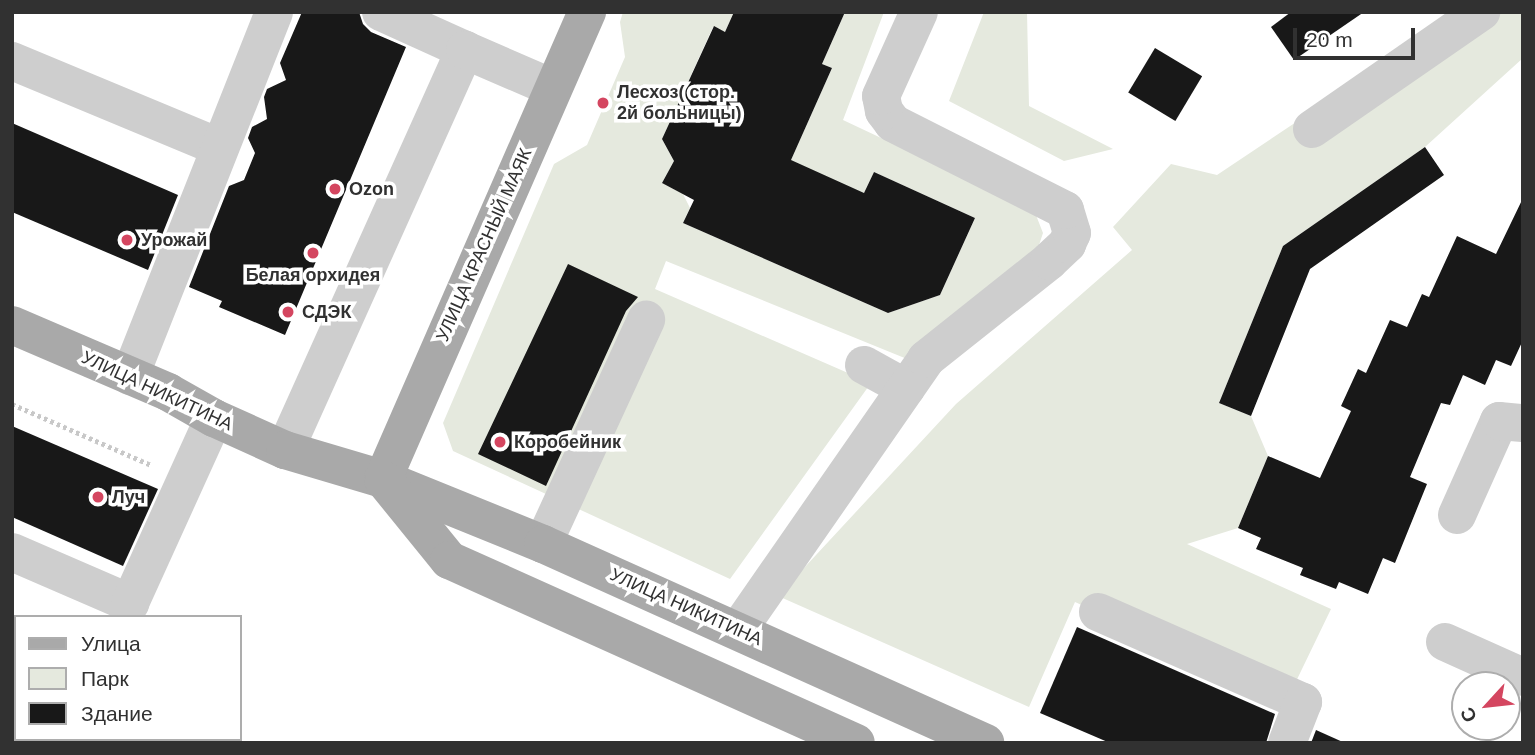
<!DOCTYPE html>
<meta charset="utf-8">
<style>
body{margin:0}
#map{position:relative;width:1535px;height:755px;overflow:hidden;background:#fff;font-family:Arial,sans-serif}
div>[style]{position:absolute}
[style*='--x']{left:calc(var(--x)*1px);top:calc(var(--y)*1px);width:calc(var(--w)*1px);rotate:calc(var(--a)*1deg)}
.green>*{inset:0;background:#e5e9de}
.building>*{inset:0;background:#181818;transform-origin:0 0}
.path>*{height:4.5px;margin-top:-2.25px;transform-origin:0;background:repeating-linear-gradient(90deg,#c8c8c8 0 3.5px,transparent 0 7px)}
.minor>*{height:38px;margin:-19px;padding:0 19px;transform-origin:19px;border-radius:19px;background:#cecece}
.major>*{height:38px;margin:-19px;padding:0 19px;transform-origin:19px;border-radius:19px;background:#a9a9a9}
.dots>*{width:19px;height:19px;translate:-50% -50%;box-sizing:border-box;border:4px solid #fff;border-radius:50%}
span{translate:-50% -50%;white-space:nowrap;text-align:center;line-height:1.15;-webkit-text-stroke:7px #fff;paint-order:stroke}
.poi-label{font-size:18px;color:#313131;font-weight:700}
.left{translate:0 -50%;text-align:left}
.street-label{font-size:18px;color:#313131}
.frame{position:absolute;inset:0;border:14px solid #313131;pointer-events:none}
.legend{position:absolute;left:14px;top:615px;width:228px;height:126px;box-sizing:border-box;background:#fff;border:2px solid #adadad;margin:0;padding:9px 12px;list-style:none;font-size:21px;color:#313131}
.legend li{display:flex;align-items:center;gap:14px;height:35px}
.legend b{width:35px;border:2px solid #adadad}
.north{position:absolute;left:1451px;top:671px;width:70px;height:70px;box-sizing:border-box;background:#fff;border:2px solid #adadad;border-radius:50%;rotate:243deg;font-size:19px;font-weight:700;line-height:28px;text-align:center;color:#313131}
.north::after{content:'';display:block;margin:auto;width:24px;height:32px;background:#d44660;clip-path:polygon(50% 0,100% 100%,50% 72%,0 100%)}
.scale{position:absolute;left:1293px;top:28px;width:122px;height:32px;box-sizing:border-box;border:4px solid #313131;border-top:0;padding-left:9px;font-size:21px;line-height:24px;white-space:nowrap;color:#313131;-webkit-text-stroke:5px #fff;paint-order:stroke}
</style>
<div id="map">
<div class="green">
<div style="clip-path:polygon(623px 12px,734px 12px,725px 32px,713px 27px,662px 139px,674px 161px,662px 183px,683px 194px,690px 208px,683px 223px,888px 313px,940px 295px,975px 218px,874px 172px,864px 193px,781px 182px,832px 68px,822px 64px,845px 12px,884px 12px,843px 120px,1034px 210px,1043px 233px,1037px 251px,912px 361px,666px 261px,655px 289px,871px 383px,730px 579px,453px 451px,443px 423px,554px 164px,587px 145px,625px 57px,620px 22px)"></div>
<div style="clip-path:polygon(984px 12px,1027px 12px,1029px 106px,1113px 149px,1064px 161px,949px 101px)"></div>
<div style="clip-path:polygon(1461px 12px,1523px 12px,1523px 58px,1425px 147px,1283px 246px,1219px 403px,1251px 416px,1268px 456px,1238px 528px,1187px 544px,1331px 609px,1288px 698px,1075px 602px,1029px 707px,778px 596px,956px 404px,1132px 250px,1113px 227px,1171px 164px,1217px 175px)"></div>
</div>
<div class="building">
<div style="clip-path:polygon(302px 12px,359px 12px,363px 24px,371px 32px,406px 47px,285px 335px,219px 307px,222px 301px,189px 287px,229px 186px,244px 180px,255px 153px,248px 138px,252px 127px,267px 119px,264px 97px,267px 89px,286px 80px,280px 63px)"></div>
<div style="clip-path:polygon(734px 12px,845px 12px,822px 64px,832px 68px,791px 160px,864px 193px,874px 172px,975px 218px,940px 295px,888px 313px,683px 223px,694px 200px,662px 183px,674px 161px,662px 139px,714px 26px,725px 32px)"></div>
<div style="clip-path:polygon(1291px 12px,1364px 12px,1294px 60px,1271px 27px)"></div>
<div style="left:1155px;top:48px;width:55px;height:52px;rotate:31deg"></div>
<div style="clip-path:polygon(12px 123px,178px 195px,148px 270px,12px 212px)"></div>
<div style="clip-path:polygon(1425px 147px,1444px 175px,1310px 269px,1251px 416px,1219px 403px,1283px 246px)"></div>
<div style="clip-path:polygon(1523px 198px,1523px 340px,1511px 366px,1496px 360px,1485px 385px,1463px 375px,1450px 405px,1441px 403px,1410px 477px,1427px 484px,1395px 563px,1383px 558px,1368px 594px,1339px 582px,1336px 589px,1300px 575px,1303px 568px,1256px 549px,1261px 538px,1238px 528px,1268px 456px,1320px 478px,1351px 411px,1341px 406px,1358px 369px,1366px 373px,1390px 320px,1407px 327px,1422px 294px,1429px 297px,1457px 236px,1496px 254px)"></div>
<div style="clip-path:polygon(568px 264px,638px 297px,626px 311px,546px 486px,478px 454px)"></div>
<div style="clip-path:polygon(12px 426px,158px 489px,123px 566px,12px 517px)"></div>
<div style="clip-path:polygon(1077px 627px,1275px 714px,1266px 743px,1110px 743px,1040px 713px)"></div>
<div style="clip-path:polygon(1316px 730px,1345px 743px,1311px 743px)"></div>
</div>
<div class="path">
<div style="--x:12;--y:404;--w:152;--a:23.7"></div>
</div>
<div class="minor">
<div style="--x:381;--y:12;--w:92;--a:24.3"></div>
<div style="--x:12;--y:61;--w:224;--a:22.6"></div>
<div style="--x:1312;--y:129;--w:206;--a:-34.7"></div>
<div style="--x:864;--y:365;--w:48;--a:28.7"></div>
<div style="--x:130;--y:376;--w:391;--a:-68.4"></div>
<div style="--x:285;--y:450;--w:439;--a:-65.8"></div>
<div style="--x:465;--y:50;--w:96;--a:23.4"></div>
<div style="--x:1457;--y:515;--w:103;--a:-65.9"></div>
<div style="--x:1499;--y:421;--w:24;--a:5"></div>
<div style="--x:543;--y:544;--w:247;--a:-65.3"></div>
<div style="--x:12;--y:552;--w:129;--a:23.4"></div>
<div style="--x:130;--y:603;--w:203;--a:-65.6"></div>
<div style="--x:1098;--y:612;--w:224;--a:23.7"></div>
<div style="--x:1303;--y:702;--w:44;--a:111.3"></div>
<div style="--x:738;--y:630;--w:330;--a:-55.2"></div>
<div style="--x:926;--y:359;--w:157;--a:-38.5"></div>
<div style="--x:1049;--y:261;--w:25;--a:-43"></div>
<div style="--x:1067;--y:244;--w:12;--a:-66"></div>
<div style="--x:1072;--y:233;--w:24;--a:-107"></div>
<div style="--x:1065;--y:210;--w:193;--a:-153.2"></div>
<div style="--x:893;--y:123;--w:15;--a:-127"></div>
<div style="--x:884;--y:111;--w:15;--a:-101"></div>
<div style="--x:881;--y:96;--w:92;--a:-65.7"></div>
<div style="--x:1445;--y:642;--w:85;--a:24.2"></div>
</div>
<div class="major">
<div style="--x:12;--y:325;--w:170;--a:23.2"></div>
<div style="--x:168;--y:392;--w:53;--a:29.5"></div>
<div style="--x:214;--y:418;--w:78;--a:24.3"></div>
<div style="--x:285;--y:450;--w:102;--a:16.5"></div>
<div style="--x:383;--y:479;--w:173;--a:22.1"></div>
<div style="--x:543;--y:544;--w:485;--a:24.2"></div>
<div style="--x:383;--y:479;--w:510;--a:-66.4"></div>
<div style="--x:384;--y:480;--w:103;--a:50.9"></div>
<div style="--x:449;--y:560;--w:446;--a:24.2"></div>
</div>
<div class="dots">
<div style="left:603px;top:103px;background:#d44660"></div>
<div style="left:335px;top:189px;background:#d44660"></div>
<div style="left:127px;top:240px;background:#d44660"></div>
<div style="left:313px;top:253px;background:#d44660"></div>
<div style="left:288px;top:312px;background:#d44660"></div>
<div style="left:500px;top:442px;background:#d44660"></div>
<div style="left:98px;top:497px;background:#d44660"></div>
</div>
<div class="poi-label">
<span class="left" style="left:617px;top:103px">Лесхоз( стор.<br>2й больницы)</span>
<span class="left" style="left:349px;top:189px">Ozon</span>
<span class="left" style="left:141px;top:240px">Урожай</span>
<span style="left:313px;top:275px">Белая орхидея</span>
<span class="left" style="left:302px;top:312px">СДЭК</span>
<span class="left" style="left:514px;top:442px">Коробейник</span>
<span class="left" style="left:112px;top:497px">Луч</span>
</div>
<div class="street-label">
<span style="left:484px;top:245px;rotate:-66deg">УЛИЦА КРАСНЫЙ МАЯК</span>
<span style="left:157px;top:391px;rotate:25deg">УЛИЦА НИКИТИНА</span>
<span style="left:686px;top:607px;rotate:24deg">УЛИЦА НИКИТИНА</span>
</div>
<div class="frame"></div>
<ul class="legend">
<li><b style="height:9px;background:#a9a9a9"></b>Улица</li>
<li><b style="height:19px;background:#e5e9de"></b>Парк</li>
<li><b style="height:19px;background:#181818"></b>Здание</li>
</ul>
<div class="north">С</div>
<div class="scale">20 m</div>
</div>
